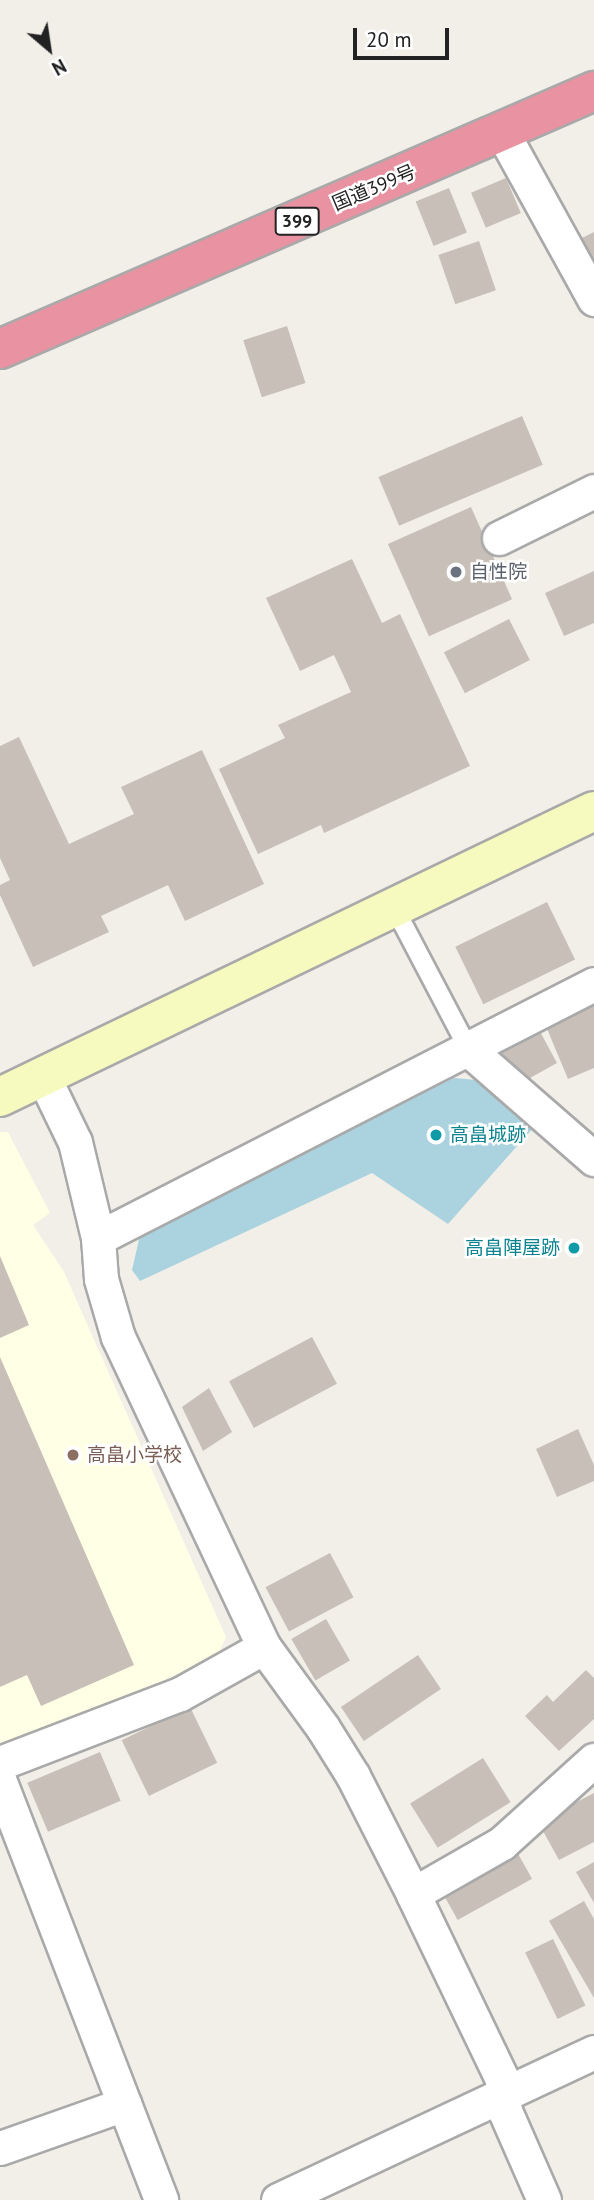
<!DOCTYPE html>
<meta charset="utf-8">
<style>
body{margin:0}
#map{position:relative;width:594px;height:2200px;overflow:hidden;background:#f2efe9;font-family:"PT Sans","Noto Sans JP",sans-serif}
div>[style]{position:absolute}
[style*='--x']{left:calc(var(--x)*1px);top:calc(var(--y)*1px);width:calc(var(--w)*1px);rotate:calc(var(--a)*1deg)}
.education>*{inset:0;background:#ffffe5}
.water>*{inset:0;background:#aad3df}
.building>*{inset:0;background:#c7bfb8;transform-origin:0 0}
.roads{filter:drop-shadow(2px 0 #a9a9a9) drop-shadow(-2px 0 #a9a9a9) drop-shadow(0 2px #a9a9a9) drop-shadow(0 -2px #a9a9a9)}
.lane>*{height:18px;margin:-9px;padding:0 9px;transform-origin:9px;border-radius:9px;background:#fff}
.street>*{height:33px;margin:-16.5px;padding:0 16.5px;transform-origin:16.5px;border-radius:16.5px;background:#fff}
.secondary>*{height:38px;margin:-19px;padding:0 19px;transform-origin:19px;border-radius:19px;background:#f7fabf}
.highway>*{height:38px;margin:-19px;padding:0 19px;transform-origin:19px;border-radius:19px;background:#e892a2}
.dots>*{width:19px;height:19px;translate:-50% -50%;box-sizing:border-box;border:4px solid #fff;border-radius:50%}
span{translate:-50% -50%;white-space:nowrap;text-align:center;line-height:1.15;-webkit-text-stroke:5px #fff;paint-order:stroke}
.shield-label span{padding:2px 5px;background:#fff;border:2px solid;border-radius:5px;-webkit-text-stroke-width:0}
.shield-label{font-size:18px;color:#222;font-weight:700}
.street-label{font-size:19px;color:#222}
.worship-label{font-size:19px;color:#5b616d}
.left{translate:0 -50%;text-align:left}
.culture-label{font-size:19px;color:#0d838f}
.right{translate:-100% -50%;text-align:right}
.education-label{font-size:19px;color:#785e54}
.north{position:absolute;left:14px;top:14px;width:70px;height:70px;-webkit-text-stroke:5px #fff;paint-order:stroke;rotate:151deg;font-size:19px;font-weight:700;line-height:28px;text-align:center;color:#222}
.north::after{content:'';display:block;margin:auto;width:24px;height:32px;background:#222;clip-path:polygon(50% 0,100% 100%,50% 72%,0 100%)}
.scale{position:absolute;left:353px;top:28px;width:96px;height:32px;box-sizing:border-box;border:4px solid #222;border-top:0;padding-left:9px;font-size:21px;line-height:24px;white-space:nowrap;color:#222;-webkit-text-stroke:5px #fff;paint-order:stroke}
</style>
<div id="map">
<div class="education">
<div style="clip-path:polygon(0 1132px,8px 1132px,50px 1213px,33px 1225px,64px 1272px,226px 1637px,217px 1657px,191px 1675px,0 1755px)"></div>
</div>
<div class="water">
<div style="clip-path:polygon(454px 1078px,477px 1080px,534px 1127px,448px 1224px,372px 1173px,140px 1281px,132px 1270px,141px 1231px)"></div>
</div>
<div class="building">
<div style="left:506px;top:178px;width:38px;height:38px;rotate:67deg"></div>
<div style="left:449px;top:188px;width:48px;height:36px;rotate:68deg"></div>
<div style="clip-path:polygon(594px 232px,594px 263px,582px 238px)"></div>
<div style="left:479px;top:241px;width:52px;height:43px;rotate:71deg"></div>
<div style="left:287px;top:326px;width:60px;height:46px;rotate:72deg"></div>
<div style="left:522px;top:416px;width:53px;height:156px;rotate:67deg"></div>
<div style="left:471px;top:507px;width:101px;height:91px;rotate:66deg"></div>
<div style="clip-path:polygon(352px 559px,382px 623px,400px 614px,470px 766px,324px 833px,321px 825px,258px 854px,219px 769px,285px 738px,278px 725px,351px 692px,334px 655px,300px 671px,266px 598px)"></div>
<div style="clip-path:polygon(594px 571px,594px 623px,564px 636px,545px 593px)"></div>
<div style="left:509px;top:619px;width:46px;height:73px;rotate:63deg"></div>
<div style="clip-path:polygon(19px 737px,69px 844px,134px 814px,121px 787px,202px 750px,264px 884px,185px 921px,168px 885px,101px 916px,109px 932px,33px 967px,0 895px,0 885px,10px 880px,0 858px,0 746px)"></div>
<div style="left:547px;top:902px;width:64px;height:102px;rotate:64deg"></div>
<div style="clip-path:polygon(594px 1004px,594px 1068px,568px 1079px,545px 1024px)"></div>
<div style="clip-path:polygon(537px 1026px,557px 1063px,521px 1083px,493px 1049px)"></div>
<div style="clip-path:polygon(0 1256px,29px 1325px,0 1338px)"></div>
<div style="left:312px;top:1337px;width:53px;height:94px;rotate:62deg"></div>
<div style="clip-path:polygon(0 1357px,134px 1665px,41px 1706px,27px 1675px,0 1687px)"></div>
<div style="clip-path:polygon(209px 1388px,232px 1432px,203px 1451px,182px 1407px)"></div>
<div style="clip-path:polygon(578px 1429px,594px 1465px,594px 1481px,557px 1497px,536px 1449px)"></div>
<div style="left:330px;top:1553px;width:50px;height:73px;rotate:62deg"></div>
<div style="left:326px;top:1619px;width:48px;height:40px;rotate:60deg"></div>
<div style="left:418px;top:1655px;width:41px;height:93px;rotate:56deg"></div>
<div style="clip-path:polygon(586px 1670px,594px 1678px,594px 1719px,559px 1751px,525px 1716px,547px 1695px,553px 1702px)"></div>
<div style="left:190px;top:1707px;width:62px;height:76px;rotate:64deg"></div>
<div style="left:100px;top:1752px;width:53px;height:79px;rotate:67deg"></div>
<div style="left:483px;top:1758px;width:52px;height:86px;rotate:58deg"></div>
<div style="clip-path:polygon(594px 1793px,594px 1842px,559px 1860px,538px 1822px)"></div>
<div style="left:516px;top:1850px;width:33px;height:85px;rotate:61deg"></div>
<div style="clip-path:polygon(594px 1862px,594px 1903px,576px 1872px)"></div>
<div style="clip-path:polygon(584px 1901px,594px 1919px,594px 1998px,549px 1921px)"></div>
<div style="left:553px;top:1939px;width:74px;height:31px;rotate:64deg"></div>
</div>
<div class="roads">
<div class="lane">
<div style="--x:395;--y:909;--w:159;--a:62.3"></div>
</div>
<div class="street">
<div style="--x:502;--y:132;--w:191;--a:61.1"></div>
<div style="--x:499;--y:538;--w:106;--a:-26.3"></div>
<div style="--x:469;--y:1050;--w:166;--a:41.1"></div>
<div style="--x:44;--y:1078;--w:71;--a:64.2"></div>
<div style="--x:75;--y:1142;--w:99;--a:76.5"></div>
<div style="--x:98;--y:1238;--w:41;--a:85.8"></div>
<div style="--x:101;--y:1279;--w:60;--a:73.7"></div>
<div style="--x:118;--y:1337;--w:343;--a:64.8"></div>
<div style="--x:264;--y:1647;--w:100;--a:53.9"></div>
<div style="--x:323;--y:1728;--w:57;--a:58"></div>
<div style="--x:353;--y:1776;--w:132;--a:63"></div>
<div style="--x:413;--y:1894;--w:205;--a:64.3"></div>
<div style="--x:502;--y:2079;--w:32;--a:85"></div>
<div style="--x:505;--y:2111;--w:97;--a:66.3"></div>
<div style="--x:98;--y:1238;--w:557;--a:-27.12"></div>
<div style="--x:0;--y:1763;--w:193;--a:-21"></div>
<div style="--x:180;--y:1694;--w:96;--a:-29.2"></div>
<div style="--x:0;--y:1782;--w:448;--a:68.9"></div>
<div style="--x:413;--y:1894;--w:103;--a:-29.8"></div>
<div style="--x:502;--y:1843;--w:124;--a:-42.1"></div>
<div style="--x:0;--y:2148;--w:132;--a:-19.5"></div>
<div style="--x:278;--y:2200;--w:349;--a:-25.1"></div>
</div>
<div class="secondary">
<div style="--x:0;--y:1097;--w:659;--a:-25.71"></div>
</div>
<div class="highway">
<div style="--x:0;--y:349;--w:648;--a:-23.48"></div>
</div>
</div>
<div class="dots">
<div style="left:456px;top:572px;background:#6b7280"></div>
<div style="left:436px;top:1135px;background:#0f9aa8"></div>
<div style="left:574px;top:1248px;background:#0f9aa8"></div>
<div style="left:73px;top:1455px;background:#8d6e63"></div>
</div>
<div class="shield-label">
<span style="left:297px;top:221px">399</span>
</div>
<div class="street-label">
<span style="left:374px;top:188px;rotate:-23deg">国道399号</span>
</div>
<div class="worship-label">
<span class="left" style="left:470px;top:572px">自性院</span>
</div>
<div class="culture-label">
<span class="left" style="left:450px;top:1135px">高畠城跡</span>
<span class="right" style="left:560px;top:1248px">高畠陣屋跡</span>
</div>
<div class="education-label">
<span class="left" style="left:87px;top:1455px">高畠小学校</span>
</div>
<div class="north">N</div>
<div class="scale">20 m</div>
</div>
